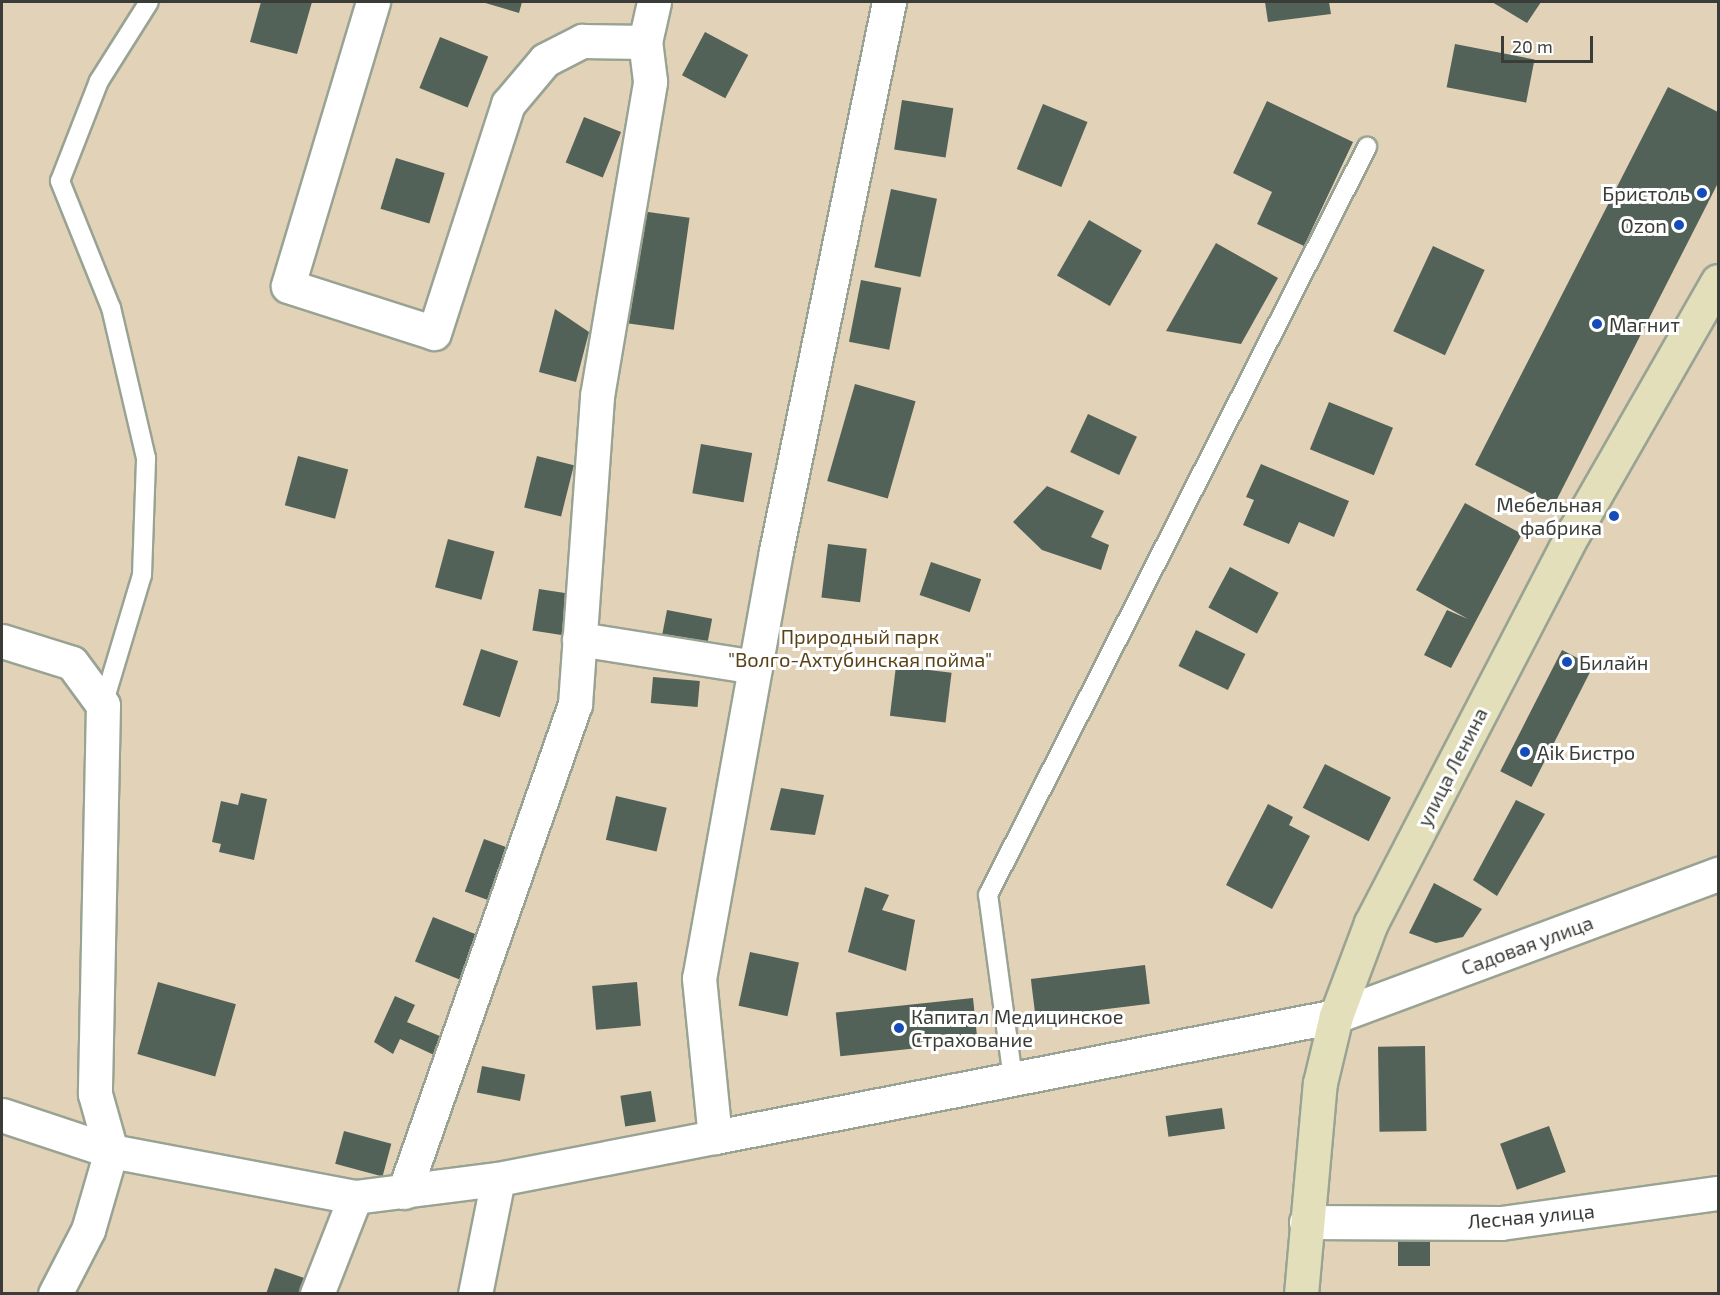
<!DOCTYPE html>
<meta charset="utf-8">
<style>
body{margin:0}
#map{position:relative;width:1720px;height:1295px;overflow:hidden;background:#ebf6e4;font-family:"Exo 2",sans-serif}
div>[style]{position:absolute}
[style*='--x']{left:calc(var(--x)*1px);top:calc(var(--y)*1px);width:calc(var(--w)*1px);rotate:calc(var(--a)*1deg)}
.green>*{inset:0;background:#e2d2b7;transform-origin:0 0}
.building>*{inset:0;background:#526258;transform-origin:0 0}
.roads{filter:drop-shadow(2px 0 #99a393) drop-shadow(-2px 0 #99a393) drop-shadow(0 2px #99a393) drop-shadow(0 -2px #99a393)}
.lane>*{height:18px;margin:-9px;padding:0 9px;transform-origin:9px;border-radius:9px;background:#fff}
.street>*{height:33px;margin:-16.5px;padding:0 16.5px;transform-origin:16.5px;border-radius:16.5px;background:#fff}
.secondary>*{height:33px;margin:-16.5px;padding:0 16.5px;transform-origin:16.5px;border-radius:16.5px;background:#e2dfba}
.dots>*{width:16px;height:16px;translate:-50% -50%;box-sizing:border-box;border:3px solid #fff;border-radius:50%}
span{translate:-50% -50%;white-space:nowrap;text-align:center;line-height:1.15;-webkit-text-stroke:6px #fff;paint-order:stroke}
.poi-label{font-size:20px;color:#3a3d37}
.right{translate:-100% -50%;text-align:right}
.left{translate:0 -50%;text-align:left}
.park-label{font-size:20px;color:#5a4217}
.street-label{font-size:20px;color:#3a3d37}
.frame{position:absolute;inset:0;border:3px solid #3a3d37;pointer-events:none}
.scale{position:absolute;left:1501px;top:36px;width:92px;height:27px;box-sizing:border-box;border:3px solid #3a3d37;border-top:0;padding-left:8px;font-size:18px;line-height:21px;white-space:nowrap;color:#3a3d37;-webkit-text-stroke:4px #fff;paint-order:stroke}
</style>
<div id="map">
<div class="green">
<div style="left:2px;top:2px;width:1716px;height:1291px"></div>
</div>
<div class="building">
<div style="clip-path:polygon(261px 2px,312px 2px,297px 54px,250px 42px)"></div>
<div style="clip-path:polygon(482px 2px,522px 2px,519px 13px)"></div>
<div style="clip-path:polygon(1265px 2px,1329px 2px,1331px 14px,1268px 22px)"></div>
<div style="clip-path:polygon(1492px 2px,1541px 2px,1527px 23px)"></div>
<div style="left:705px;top:32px;width:49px;height:49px;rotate:28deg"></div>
<div style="left:440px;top:37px;width:52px;height:55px;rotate:22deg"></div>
<div style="left:1455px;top:44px;width:81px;height:44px;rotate:11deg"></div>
<div style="clip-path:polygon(1668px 87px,1718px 112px,1718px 183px,1554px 505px,1475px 465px)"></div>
<div style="left:902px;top:100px;width:52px;height:50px;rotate:9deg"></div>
<div style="clip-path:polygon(1267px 101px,1353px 142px,1304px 246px,1257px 224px,1272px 192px,1233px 173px)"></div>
<div style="left:1043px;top:104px;width:48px;height:70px;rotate:22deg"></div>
<div style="left:584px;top:117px;width:40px;height:49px;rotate:22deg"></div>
<div style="left:396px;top:158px;width:51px;height:53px;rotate:17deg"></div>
<div style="left:891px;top:189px;width:47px;height:80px;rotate:12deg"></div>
<div style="left:641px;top:211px;width:49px;height:113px;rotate:8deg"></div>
<div style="left:1089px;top:220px;width:61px;height:64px;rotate:30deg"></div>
<div style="clip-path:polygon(1216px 243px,1278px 278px,1241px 344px,1166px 331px)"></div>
<div style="left:1433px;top:246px;width:57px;height:94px;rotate:25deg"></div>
<div style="left:861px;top:280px;width:41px;height:63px;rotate:11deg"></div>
<div style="clip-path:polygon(555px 309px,589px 332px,576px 382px,539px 372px)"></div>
<div style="left:855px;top:384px;width:63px;height:101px;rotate:16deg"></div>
<div style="left:1329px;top:402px;width:69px;height:51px;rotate:22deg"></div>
<div style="left:1088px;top:414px;width:54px;height:42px;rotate:25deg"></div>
<div style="left:701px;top:444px;width:52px;height:50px;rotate:10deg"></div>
<div style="left:298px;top:456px;width:52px;height:51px;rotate:15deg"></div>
<div style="left:537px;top:456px;width:38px;height:53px;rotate:14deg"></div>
<div style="clip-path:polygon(1261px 464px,1349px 501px,1334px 537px,1299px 522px,1289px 544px,1243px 525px,1254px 500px,1246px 497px)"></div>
<div style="clip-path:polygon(1047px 486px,1104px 511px,1091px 537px,1109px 545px,1101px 570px,1042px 550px,1013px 522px)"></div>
<div style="clip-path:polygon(1465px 503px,1522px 534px,1451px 668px,1424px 655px,1447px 610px,1468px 619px,1416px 590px)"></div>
<div style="left:448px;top:539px;width:48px;height:50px;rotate:15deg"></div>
<div style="left:828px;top:544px;width:39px;height:54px;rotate:7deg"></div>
<div style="left:931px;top:562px;width:53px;height:35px;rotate:19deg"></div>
<div style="left:1230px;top:567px;width:55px;height:46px;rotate:28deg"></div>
<div style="left:539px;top:589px;width:31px;height:42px;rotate:9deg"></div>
<div style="left:667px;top:610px;width:46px;height:29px;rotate:11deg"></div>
<div style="left:1196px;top:630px;width:55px;height:40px;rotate:26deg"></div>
<div style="left:481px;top:649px;width:39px;height:59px;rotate:18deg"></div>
<div style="left:1562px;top:650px;width:35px;height:136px;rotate:27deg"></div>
<div style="left:896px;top:666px;width:56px;height:50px;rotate:7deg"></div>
<div style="left:653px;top:677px;width:47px;height:26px;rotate:5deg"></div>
<div style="left:1325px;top:764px;width:74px;height:49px;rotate:27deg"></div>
<div style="clip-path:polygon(781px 788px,824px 795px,815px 835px,770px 830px)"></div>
<div style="clip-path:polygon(241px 793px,267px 799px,254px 860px,219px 852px,221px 844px,212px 842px,221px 801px,238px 805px)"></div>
<div style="left:616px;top:796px;width:52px;height:45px;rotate:13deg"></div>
<div style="clip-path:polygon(1516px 800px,1545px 814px,1497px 896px,1473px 880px)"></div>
<div style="clip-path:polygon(1268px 804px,1293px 817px,1289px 825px,1310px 836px,1272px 909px,1226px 885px)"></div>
<div style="left:484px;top:839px;width:30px;height:56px;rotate:20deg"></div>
<div style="clip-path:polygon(1434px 883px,1482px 909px,1463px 937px,1436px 943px,1409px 933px)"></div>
<div style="clip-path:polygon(865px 887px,889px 895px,882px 910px,915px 920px,906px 971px,848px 952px)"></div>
<div style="left:433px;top:917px;width:48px;height:48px;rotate:22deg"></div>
<div style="left:750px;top:952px;width:50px;height:55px;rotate:12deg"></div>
<div style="left:1145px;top:965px;width:39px;height:115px;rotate:83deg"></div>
<div style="left:158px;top:982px;width:81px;height:75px;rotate:16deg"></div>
<div style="left:637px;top:982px;width:44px;height:45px;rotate:85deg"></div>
<div style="clip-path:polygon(395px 996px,415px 1005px,407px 1022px,442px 1037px,434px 1055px,400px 1039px,393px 1054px,374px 1042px)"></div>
<div style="left:973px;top:998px;width:44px;height:138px;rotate:84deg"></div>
<div style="left:1425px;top:1046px;width:85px;height:47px;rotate:89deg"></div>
<div style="left:482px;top:1066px;width:44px;height:27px;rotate:11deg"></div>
<div style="left:651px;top:1091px;width:31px;height:31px;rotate:81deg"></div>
<div style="left:1222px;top:1108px;width:21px;height:57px;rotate:82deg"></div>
<div style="left:1549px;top:1126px;width:49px;height:52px;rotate:70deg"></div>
<div style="left:344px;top:1131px;width:49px;height:34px;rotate:15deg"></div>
<div style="left:1398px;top:1237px;width:32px;height:29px"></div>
<div style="clip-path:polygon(275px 1268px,313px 1281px,308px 1294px,266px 1294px)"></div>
</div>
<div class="roads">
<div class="lane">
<div style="--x:103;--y:705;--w:136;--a:-73.3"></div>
<div style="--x:142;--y:575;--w:117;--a:-88"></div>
<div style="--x:146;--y:458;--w:154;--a:-103.1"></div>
<div style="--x:111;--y:308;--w:137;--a:-111.9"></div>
<div style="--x:60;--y:181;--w:107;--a:-68.7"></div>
<div style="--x:99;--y:81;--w:93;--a:-57.7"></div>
<div style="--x:1013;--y:1079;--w:186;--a:-97.7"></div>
<div style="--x:988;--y:895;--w:839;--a:-63.13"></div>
</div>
<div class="street">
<div style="--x:373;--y:2;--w:296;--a:106.7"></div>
<div style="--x:288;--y:286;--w:153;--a:17.8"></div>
<div style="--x:434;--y:333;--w:241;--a:-72.1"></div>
<div style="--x:508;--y:104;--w:57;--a:-49.9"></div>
<div style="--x:545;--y:60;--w:42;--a:-27.2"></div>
<div style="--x:582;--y:41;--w:63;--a:0.9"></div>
<div style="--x:889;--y:2;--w:561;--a:101.63"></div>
<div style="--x:776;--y:551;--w:434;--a:100.2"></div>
<div style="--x:699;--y:978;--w:160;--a:84.3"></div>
<div style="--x:715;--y:1137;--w:633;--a:-11.03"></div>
<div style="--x:1336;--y:1016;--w:408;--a:-20.4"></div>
<div style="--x:579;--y:639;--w:178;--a:9"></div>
<div style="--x:2;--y:641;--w:73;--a:17.4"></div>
<div style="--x:72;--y:663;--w:52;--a:53.6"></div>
<div style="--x:103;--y:705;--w:389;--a:91.2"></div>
<div style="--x:95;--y:1094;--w:59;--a:74.3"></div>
<div style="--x:111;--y:1151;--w:248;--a:10.7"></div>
<div style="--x:355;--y:1197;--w:144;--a:-7.2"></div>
<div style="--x:498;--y:1179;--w:221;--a:-11"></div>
<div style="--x:2;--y:1115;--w:115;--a:18.3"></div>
<div style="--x:111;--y:1151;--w:82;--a:106.2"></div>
<div style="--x:88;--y:1230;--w:72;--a:117.3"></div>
<div style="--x:404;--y:1192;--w:517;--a:-70.69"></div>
<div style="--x:575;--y:704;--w:309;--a:-85.9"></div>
<div style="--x:597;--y:396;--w:319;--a:-80.4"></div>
<div style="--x:650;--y:81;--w:39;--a:-97"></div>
<div style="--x:645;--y:42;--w:41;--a:-77.3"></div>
<div style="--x:1306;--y:1222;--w:195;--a:0.3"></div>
<div style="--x:1501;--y:1223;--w:219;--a:-7.9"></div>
<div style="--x:317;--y:1294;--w:104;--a:-68.6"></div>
<div style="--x:475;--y:1294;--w:117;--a:-78.7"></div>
</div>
<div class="secondary">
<div style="--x:1301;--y:1294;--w:212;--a:-84.9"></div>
<div style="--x:1320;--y:1083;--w:69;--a:-76.6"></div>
<div style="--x:1336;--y:1016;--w:99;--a:-69.4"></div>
<div style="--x:1371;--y:923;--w:441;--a:-62.6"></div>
<div style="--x:1574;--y:532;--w:289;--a:-60.2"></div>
</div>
</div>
<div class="dots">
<div style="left:1702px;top:193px;background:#164cb9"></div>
<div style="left:1679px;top:225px;background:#164cb9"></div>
<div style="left:1597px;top:324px;background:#164cb9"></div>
<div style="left:1614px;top:516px;background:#164cb9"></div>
<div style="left:1567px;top:662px;background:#164cb9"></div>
<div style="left:1525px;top:752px;background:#164cb9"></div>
<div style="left:899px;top:1028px;background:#164cb9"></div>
</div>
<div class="poi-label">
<span class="right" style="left:1690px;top:193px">Бристоль</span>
<span class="right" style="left:1667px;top:225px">Ozon</span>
<span class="left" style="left:1609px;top:324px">Магнит</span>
<span class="right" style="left:1602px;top:516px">Мебельная<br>фабрика</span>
<span class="left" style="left:1579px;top:662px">Билайн</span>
<span class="left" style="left:1537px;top:752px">Aik Бистро</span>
<span class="left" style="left:911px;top:1028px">Капитал Медицинское<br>Страхование</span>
</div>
<div class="park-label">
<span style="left:860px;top:648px">Природный парк<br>"Волго-Ахтубинская пойма"</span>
</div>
<div class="street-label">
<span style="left:1452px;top:767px;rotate:-63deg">улица Ленина</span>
<span style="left:1527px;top:945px;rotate:-20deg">Садовая улица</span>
<span style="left:1531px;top:1216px;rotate:-5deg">Лесная улица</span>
</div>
<div class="frame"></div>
<div class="scale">20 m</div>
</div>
